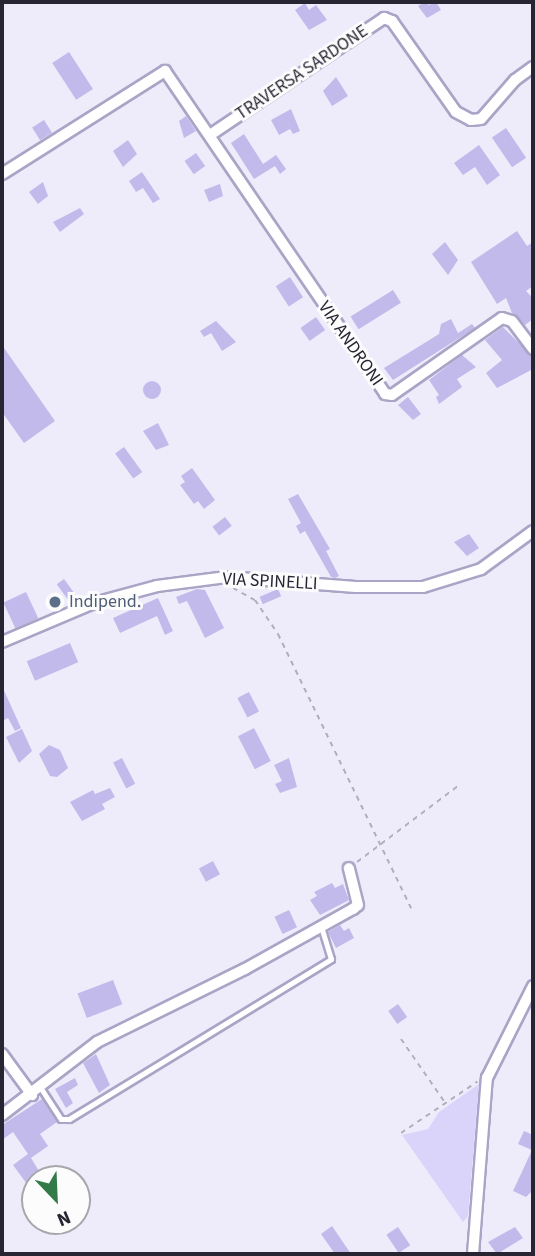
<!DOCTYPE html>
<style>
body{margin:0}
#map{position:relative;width:535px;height:1256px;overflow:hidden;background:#eeecfb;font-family:"Source Sans 3",sans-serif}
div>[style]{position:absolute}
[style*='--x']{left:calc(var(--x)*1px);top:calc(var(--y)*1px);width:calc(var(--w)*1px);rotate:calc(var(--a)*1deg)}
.green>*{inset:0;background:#dad4fb}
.building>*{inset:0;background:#c2baea;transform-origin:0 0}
.round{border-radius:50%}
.path>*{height:2px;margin-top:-1px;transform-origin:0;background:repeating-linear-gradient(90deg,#b0aebd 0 5px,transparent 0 10px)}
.roads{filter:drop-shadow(2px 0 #aaa4c6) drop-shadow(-2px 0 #aaa4c6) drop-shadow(0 2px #aaa4c6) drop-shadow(0 -2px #aaa4c6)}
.lane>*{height:5px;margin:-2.5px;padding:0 2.5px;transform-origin:2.5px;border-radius:2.5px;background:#fff}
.street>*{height:10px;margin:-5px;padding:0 5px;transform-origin:5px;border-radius:5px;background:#fff}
.dots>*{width:19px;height:19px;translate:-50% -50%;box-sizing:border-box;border:4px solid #fcfcfc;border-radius:50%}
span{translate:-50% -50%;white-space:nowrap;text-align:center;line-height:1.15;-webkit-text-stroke:6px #fcfcfc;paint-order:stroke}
.street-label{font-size:18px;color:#272532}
.service-label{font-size:18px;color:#4e5e75}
.left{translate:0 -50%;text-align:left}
.frame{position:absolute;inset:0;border:4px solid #272532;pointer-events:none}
.north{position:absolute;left:21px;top:1165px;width:70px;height:70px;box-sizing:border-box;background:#fcfcfc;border:2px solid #a7a6ab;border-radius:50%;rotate:157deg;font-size:19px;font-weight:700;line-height:28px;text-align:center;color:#272532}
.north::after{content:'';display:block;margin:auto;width:24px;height:32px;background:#327b48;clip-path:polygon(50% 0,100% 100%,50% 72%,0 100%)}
</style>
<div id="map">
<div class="green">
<div style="clip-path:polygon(479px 1084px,468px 1216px,463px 1222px,402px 1135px,428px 1129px,439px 1112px)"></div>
</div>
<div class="building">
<div style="clip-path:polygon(425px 2px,429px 5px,436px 2px,441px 10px,427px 18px,418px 6px)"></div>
<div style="clip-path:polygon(305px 3px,309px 10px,316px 5px,327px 20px,309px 30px,295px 10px)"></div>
<div style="left:69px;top:52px;width:44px;height:20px;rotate:57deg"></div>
<div style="clip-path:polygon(336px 77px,348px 96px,332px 106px,323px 91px)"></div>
<div style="clip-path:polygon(291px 109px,300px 131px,293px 134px,290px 129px,279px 135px,271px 120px)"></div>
<div style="clip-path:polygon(186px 116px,196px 131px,184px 138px,179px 121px)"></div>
<div style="left:44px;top:120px;width:15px;height:14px;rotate:58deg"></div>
<div style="left:506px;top:128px;width:36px;height:17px;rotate:56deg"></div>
<div style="clip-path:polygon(244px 134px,263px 164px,276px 155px,286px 169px,280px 174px,275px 166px,254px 179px,231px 143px)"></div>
<div style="clip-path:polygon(128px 140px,137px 154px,123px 167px,113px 151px)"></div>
<div style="clip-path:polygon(479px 145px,500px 175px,487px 185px,475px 167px,463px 175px,454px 163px)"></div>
<div style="left:196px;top:153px;width:16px;height:14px;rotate:55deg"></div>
<div style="clip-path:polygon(142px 172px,160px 199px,153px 203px,143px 188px,136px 192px,129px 181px)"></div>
<div style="clip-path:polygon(43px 182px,48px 196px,38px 204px,29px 192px)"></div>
<div style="clip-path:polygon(220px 184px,223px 196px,209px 202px,204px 190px)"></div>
<div style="clip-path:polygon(80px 208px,84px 214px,60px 232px,53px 222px)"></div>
<div style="clip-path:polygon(517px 231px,527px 246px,533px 242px,533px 286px,526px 291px,533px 298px,533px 319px,525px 325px,512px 313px,506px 298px,497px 304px,471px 262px)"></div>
<div style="clip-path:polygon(445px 242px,458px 260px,448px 275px,432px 254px)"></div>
<div style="left:290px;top:277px;width:24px;height:17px;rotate:57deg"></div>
<div style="left:393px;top:290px;width:15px;height:50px;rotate:58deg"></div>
<div style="left:316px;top:317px;width:16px;height:19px;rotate:55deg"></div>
<div style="clip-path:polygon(451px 319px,458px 333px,472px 324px,475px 328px,393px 380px,384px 368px,439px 334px,441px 324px)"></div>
<div style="clip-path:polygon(216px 321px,236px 342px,222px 351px,211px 333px,204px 337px,200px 331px)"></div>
<div style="clip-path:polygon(503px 327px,533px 357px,533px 369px,497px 388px,486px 373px,502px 360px,485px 340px)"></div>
<div style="clip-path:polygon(2px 345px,55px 421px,24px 443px,2px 412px)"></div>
<div style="clip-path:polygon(462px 355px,476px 367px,457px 379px,462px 387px,439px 404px,436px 397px,439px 395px,429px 380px)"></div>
<div class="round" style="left:143px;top:381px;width:18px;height:18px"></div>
<div style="clip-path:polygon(408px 397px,421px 414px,413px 420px,398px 405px)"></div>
<div style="clip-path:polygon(158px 423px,169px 445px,156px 450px,143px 431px)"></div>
<div style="left:124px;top:447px;width:31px;height:11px;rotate:54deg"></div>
<div style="clip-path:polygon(192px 468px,215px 500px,204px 509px,198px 501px,194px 504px,180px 485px,185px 482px,181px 476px)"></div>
<div style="clip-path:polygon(298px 494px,330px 549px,326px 551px,339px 576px,335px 578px,331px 577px,305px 531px,300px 534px,296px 526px,301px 523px,288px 499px)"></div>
<div style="left:225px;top:517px;width:11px;height:16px;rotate:52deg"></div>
<div style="clip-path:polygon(469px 534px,479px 548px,467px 556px,454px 542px)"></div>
<div style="left:64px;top:579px;width:22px;height:9px;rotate:54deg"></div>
<div style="clip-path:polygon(197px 589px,205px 590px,224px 628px,205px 638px,187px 601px,179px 604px,176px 597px)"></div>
<div style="left:278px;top:589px;width:8px;height:20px;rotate:67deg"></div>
<div style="left:26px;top:592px;width:29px;height:25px;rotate:65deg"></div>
<div style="clip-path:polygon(158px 598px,173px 631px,165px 635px,157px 616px,120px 633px,113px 618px)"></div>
<div style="left:70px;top:643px;width:21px;height:47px;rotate:67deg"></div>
<div style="clip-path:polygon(2px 686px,21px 728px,15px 731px,8px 718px,2px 721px)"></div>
<div style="left:249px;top:692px;width:22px;height:13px;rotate:63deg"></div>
<div style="left:254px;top:728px;width:37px;height:18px;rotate:63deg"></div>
<div style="clip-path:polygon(22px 729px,32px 751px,19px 763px,6px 737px)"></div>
<div style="clip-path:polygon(49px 745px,60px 750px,68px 768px,57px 777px,50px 776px,39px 754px)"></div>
<div style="left:122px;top:758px;width:29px;height:10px;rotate:63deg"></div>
<div style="clip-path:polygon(289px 758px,297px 787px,280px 793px,275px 784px,282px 781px,274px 765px)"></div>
<div style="clip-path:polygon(110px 788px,115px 797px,102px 804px,105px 809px,82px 821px,70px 802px,93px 790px,95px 794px)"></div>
<div style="left:213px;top:861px;width:15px;height:16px;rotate:62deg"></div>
<div style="clip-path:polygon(332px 883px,335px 888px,343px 884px,349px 900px,320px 915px,310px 900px,317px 896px,314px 892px)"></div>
<div style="left:289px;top:910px;width:19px;height:16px;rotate:65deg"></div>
<div style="clip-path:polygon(340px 925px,344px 931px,349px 928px,354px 938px,336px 948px,328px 932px)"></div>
<div style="left:113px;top:980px;width:26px;height:38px;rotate:69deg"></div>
<div style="left:398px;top:1004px;width:16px;height:12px;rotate:55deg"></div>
<div style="clip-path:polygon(96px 1054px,110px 1085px,99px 1093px,83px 1063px)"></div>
<div style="clip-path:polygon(75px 1078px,78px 1085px,67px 1092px,73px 1103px,66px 1108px,55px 1089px)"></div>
<div style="clip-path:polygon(42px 1099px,57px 1122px,40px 1134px,48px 1146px,31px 1158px,44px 1179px,35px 1179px,35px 1195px,13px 1165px,28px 1154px,13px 1132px,2px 1140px,2px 1125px)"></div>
<div style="clip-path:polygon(524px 1131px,533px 1135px,533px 1190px,526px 1197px,513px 1191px,532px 1150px,518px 1144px)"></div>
<div style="clip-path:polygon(332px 1226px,351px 1254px,335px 1254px,321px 1234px)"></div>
<div style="left:398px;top:1227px;width:22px;height:14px;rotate:56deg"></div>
<div style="clip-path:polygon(515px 1227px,523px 1238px,497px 1254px,488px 1242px)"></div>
</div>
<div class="path">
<div style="--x:233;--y:588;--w:25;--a:29"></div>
<div style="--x:255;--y:600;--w:41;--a:55.9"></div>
<div style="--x:278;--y:634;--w:305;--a:64.1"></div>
<div style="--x:357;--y:862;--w:128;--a:-37"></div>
<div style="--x:401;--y:1039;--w:79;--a:55.3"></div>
<div style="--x:401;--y:1133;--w:92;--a:-33.9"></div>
</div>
<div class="roads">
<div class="lane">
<div style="--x:40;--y:1087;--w:38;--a:57"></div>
<div style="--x:61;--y:1119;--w:8;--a:0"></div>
<div style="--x:69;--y:1119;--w:307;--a:-31.4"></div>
<div style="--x:331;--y:959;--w:34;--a:-107"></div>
</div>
<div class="street">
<div style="--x:210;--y:135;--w:210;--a:-33.9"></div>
<div style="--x:384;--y:18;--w:9;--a:21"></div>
<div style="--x:392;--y:21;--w:111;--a:54.9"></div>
<div style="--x:456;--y:112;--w:17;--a:28"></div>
<div style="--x:471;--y:120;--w:10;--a:-6"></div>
<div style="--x:481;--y:119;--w:52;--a:-48.9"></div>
<div style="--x:515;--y:80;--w:22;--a:-36"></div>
<div style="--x:2;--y:174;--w:193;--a:-32.3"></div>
<div style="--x:165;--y:71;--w:391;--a:55.7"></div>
<div style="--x:385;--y:394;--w:7;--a:8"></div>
<div style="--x:392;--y:395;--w:134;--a:-35"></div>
<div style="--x:502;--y:318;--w:10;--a:17"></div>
<div style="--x:512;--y:321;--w:35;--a:53"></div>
<div style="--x:2;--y:642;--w:100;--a:-23"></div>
<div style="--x:94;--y:603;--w:65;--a:-15.1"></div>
<div style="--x:157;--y:586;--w:70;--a:-7.4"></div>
<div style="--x:226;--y:577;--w:130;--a:4.4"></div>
<div style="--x:356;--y:587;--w:67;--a:0"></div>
<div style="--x:423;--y:587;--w:61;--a:-17.2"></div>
<div style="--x:481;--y:569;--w:64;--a:-36.2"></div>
<div style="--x:2;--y:1054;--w:51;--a:53.8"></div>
<div style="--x:2;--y:1115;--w:120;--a:-37.5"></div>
<div style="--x:97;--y:1042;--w:165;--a:-26.3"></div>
<div style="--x:245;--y:969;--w:124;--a:-29.1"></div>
<div style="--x:353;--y:909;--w:6;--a:-39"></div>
<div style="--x:358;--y:905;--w:38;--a:-104"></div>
<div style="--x:473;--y:1254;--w:177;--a:-85.5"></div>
<div style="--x:487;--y:1078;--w:103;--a:-63.4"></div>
</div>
</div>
<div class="dots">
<div style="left:55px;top:602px;background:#5c6f8a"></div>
</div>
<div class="street-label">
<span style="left:302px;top:73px;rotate:-34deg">TRAVERSA SARDONE</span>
<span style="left:350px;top:344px;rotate:55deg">VIA ANDRONI</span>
<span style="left:270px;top:582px;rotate:3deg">VIA SPINELLI</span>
</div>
<div class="service-label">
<span class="left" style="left:69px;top:602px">Indipend.</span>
</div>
<div class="frame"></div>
<div class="north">N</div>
</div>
